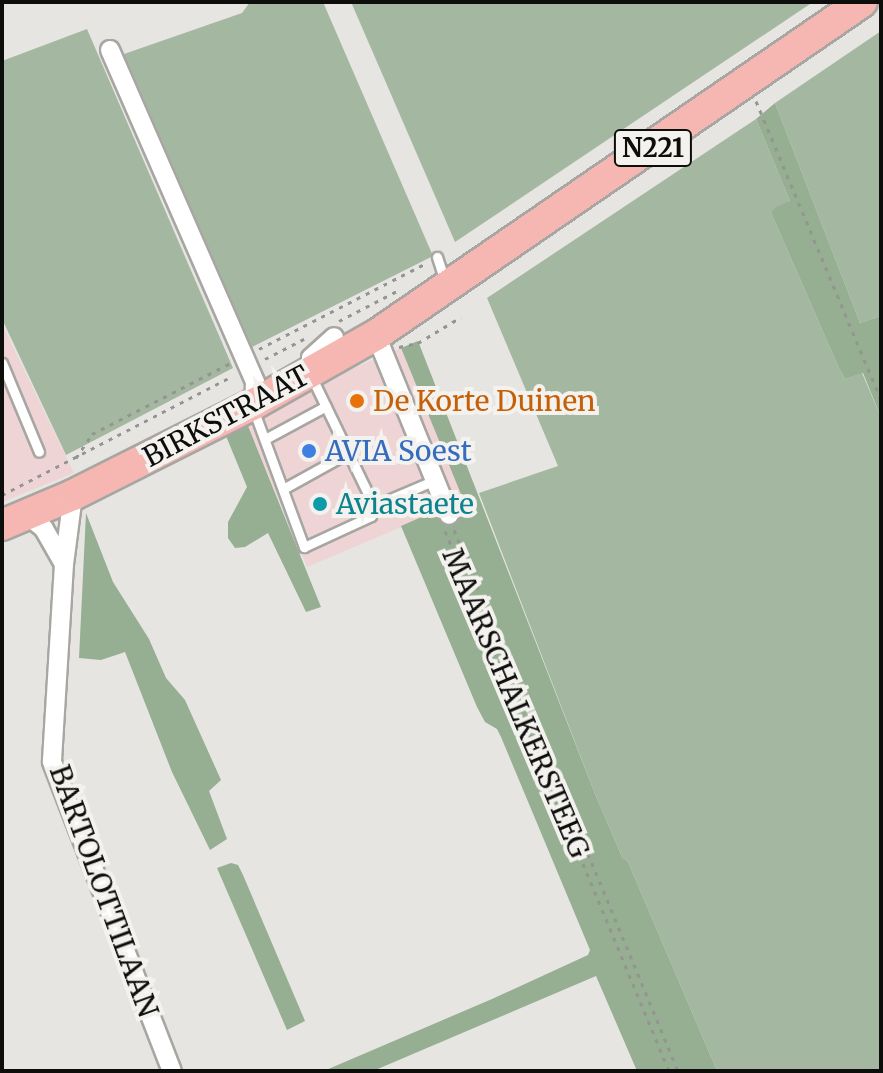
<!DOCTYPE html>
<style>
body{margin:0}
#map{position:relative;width:883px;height:1073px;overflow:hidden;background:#e6e5e1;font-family:Merriweather,serif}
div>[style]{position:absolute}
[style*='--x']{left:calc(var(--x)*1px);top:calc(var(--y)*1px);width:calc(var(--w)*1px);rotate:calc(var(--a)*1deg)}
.commercial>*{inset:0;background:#efd4d5;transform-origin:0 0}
.green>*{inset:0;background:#a4b8a1}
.forest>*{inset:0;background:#96ae92}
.path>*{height:3px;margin-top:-1.5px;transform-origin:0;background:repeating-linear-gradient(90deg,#949490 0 4px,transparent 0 10px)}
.roads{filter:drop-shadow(2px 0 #a7a6a2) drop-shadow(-2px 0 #a7a6a2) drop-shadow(0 2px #a7a6a2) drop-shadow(0 -2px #a7a6a2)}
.lane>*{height:9px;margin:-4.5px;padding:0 4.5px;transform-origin:4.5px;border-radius:4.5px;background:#fff}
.street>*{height:18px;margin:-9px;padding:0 9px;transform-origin:9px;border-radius:9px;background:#fff}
.primary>*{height:30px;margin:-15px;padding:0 15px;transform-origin:15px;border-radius:15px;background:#f6b7b3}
.dots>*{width:22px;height:22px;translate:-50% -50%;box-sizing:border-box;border:4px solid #f3f2ee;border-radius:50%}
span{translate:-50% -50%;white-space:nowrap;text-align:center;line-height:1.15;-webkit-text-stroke:8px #f3f2ee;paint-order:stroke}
.shield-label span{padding:2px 6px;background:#f3f2ee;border:2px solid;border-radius:6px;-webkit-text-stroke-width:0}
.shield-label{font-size:26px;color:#0d0d0b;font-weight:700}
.food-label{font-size:28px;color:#c56008}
.left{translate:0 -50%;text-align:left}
.street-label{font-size:28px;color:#0d0d0b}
.shop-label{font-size:28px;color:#366cbe}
.culture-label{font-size:28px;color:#0d838f}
.frame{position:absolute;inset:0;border:4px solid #0d0d0b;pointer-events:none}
</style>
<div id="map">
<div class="commercial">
<div style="clip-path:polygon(2px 324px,74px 473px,2px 502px)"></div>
<div style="left:401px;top:348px;width:165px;height:172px;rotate:67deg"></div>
</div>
<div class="green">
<div style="clip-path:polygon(250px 2px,323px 2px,433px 256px,252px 347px,124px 54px,242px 13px)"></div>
<div style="clip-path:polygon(351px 2px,813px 2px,455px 242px)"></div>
<div style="clip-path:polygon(87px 29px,233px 368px,66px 455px,2px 319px,2px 61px)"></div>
<div style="clip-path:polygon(881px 31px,881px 316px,860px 323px,775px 103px)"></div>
<div style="clip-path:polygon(756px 119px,790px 201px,773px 217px,838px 366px,845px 379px,862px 373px,881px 417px,881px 1071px,717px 1071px,628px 862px,622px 857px,595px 794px,479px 493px,558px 466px,487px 298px)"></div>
</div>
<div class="forest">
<div style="clip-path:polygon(775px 103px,860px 323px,881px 316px,881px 417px,863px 373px,845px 379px,838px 366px,773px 217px,772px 211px,776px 207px,790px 201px,756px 119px)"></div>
<div style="clip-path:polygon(418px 341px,595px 794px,622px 857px,628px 862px,717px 1071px,637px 1071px,596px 976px,373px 1071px,326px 1070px,492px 999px,588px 955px,590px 950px,501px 737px,497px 729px,485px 722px,477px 707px,401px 526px,463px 499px,401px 348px)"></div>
<div style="clip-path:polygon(248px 426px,321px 607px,306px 612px,268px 533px,245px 547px,235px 548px,228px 538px,228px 522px,247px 487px,226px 436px)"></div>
<div style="clip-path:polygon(86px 513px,113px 582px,149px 639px,166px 678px,185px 700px,221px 780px,209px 791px,227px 839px,210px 850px,172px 772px,125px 652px,101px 660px,79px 658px)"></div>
<div style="clip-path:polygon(231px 863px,238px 865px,243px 875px,305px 1021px,287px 1030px,217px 868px)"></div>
</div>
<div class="path">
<div style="--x:756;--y:101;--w:324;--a:67.3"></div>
<div style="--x:339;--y:321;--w:65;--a:-27.3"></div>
<div style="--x:399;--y:347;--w:19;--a:-12"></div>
<div style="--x:418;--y:343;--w:50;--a:-31.2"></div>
<div style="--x:259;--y:349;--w:188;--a:-27.2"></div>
<div style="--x:265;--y:359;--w:44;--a:-27.1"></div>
<div style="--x:76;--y:458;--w:29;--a:-56"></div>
<div style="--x:92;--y:434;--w:156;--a:-27.1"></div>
<div style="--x:2;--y:495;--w:260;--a:-27.3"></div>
<div style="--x:454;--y:530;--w:586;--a:67.51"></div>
<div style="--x:445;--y:531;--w:585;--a:67.47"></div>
</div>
<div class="roads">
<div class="lane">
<div style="--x:437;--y:257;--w:26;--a:72"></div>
<div style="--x:2;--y:363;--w:96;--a:67.4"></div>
<div style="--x:314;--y:382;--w:138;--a:64.2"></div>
<div style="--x:374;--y:506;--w:66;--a:-23.1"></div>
<div style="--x:255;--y:414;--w:142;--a:69.8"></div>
<div style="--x:304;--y:547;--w:74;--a:-24.8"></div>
<div style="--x:371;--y:516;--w:10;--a:-73"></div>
<div style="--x:265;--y:439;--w:69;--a:-28.4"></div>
<div style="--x:283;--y:489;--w:74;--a:-29"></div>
</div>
<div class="street">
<div style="--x:110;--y:50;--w:362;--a:66.4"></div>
<div style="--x:255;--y:382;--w:27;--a:92"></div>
<div style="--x:376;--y:335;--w:194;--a:67.9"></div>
<div style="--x:310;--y:368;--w:10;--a:-84"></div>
<div style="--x:311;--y:358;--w:31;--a:-42"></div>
<div style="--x:73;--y:495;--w:70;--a:97.4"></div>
<div style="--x:64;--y:564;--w:198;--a:93.5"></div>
<div style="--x:52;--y:762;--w:331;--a:68.8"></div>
<div style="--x:27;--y:515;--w:22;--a:39"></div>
<div style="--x:44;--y:529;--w:40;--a:60.3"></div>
</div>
<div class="primary">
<div style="--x:2;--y:525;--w:77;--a:-22.9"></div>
<div style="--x:73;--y:495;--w:203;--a:-26.7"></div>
<div style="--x:254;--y:404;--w:140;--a:-29.5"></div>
<div style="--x:376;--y:335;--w:589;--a:-34.42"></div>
</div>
</div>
<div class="dots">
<div style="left:357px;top:401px;background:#e8710a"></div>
<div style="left:309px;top:451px;background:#3f7fe0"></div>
<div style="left:320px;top:504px;background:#0f9aa8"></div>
</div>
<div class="shield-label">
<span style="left:653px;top:148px">N221</span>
</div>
<div class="food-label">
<span class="left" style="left:373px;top:401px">De Korte Duinen</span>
</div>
<div class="street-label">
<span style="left:226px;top:416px;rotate:-28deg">BIRKSTRAAT</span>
<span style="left:516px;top:703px;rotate:67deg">MAARSCHALKERSTEEG</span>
<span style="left:104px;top:891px;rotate:70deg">BARTOLOTTILAAN</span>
</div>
<div class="shop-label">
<span class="left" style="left:325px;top:451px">AVIA Soest</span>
</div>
<div class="culture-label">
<span class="left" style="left:336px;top:504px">Aviastaete</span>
</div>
<div class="frame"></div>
</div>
